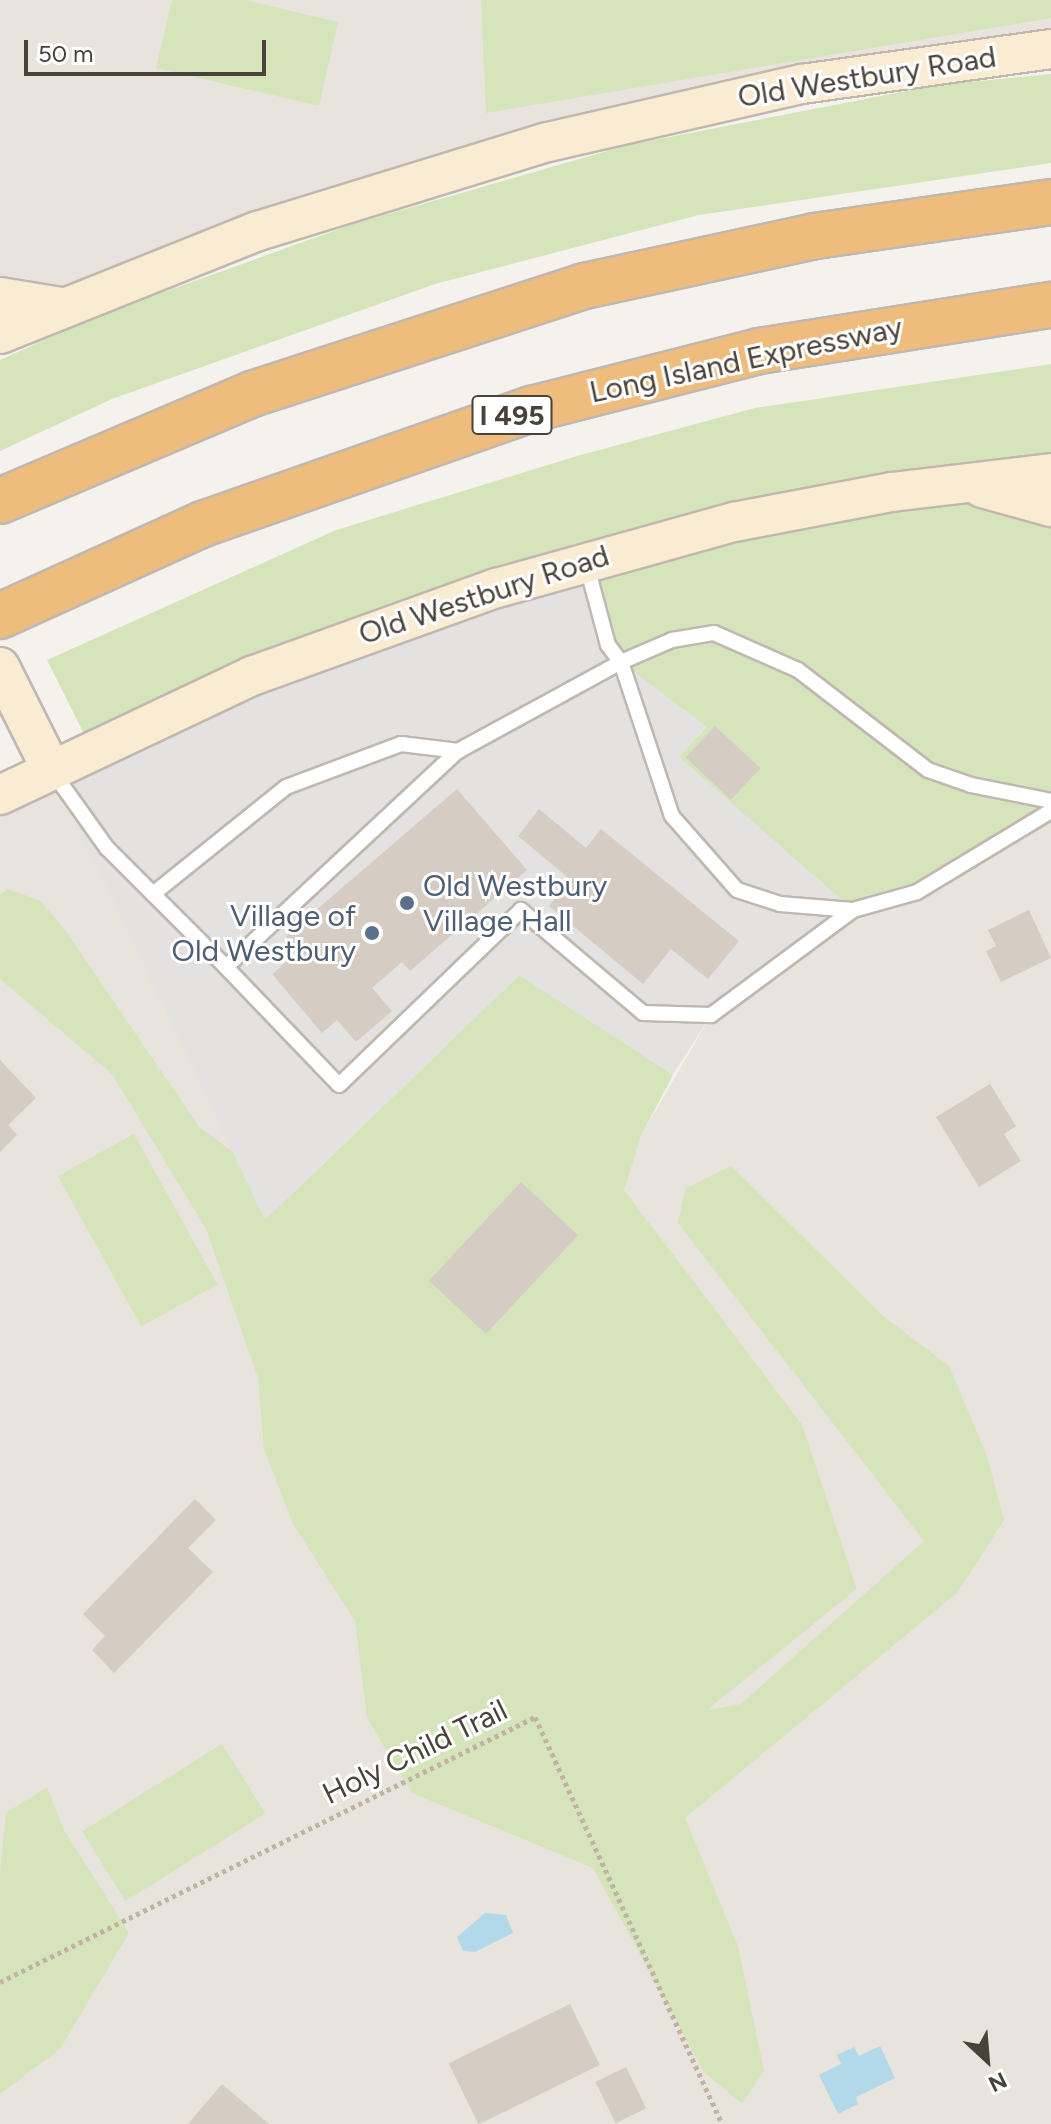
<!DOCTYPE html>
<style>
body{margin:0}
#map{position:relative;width:1051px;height:2124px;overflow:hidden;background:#f5f2ed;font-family:Figtree,sans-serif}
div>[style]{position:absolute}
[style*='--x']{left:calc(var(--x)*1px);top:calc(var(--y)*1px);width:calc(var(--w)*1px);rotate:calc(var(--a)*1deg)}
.residential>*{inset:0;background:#e8e3dc}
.green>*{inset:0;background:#d6e4bb;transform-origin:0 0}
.parking>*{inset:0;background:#e4e2e0}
.water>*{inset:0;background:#b1d9ea}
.building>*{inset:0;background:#d5ccc4;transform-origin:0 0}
.path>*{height:5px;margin-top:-2.5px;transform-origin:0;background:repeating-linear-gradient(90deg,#c0b3a3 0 4px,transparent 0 8px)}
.roads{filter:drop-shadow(2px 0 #c0b8b0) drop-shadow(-2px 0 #c0b8b0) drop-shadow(0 2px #c0b8b0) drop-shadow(0 -2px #c0b8b0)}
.lane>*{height:14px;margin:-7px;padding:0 7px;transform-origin:7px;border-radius:7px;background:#fff}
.secondary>*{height:38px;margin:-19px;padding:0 19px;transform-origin:19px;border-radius:19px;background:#f9ecd3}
.highway>*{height:44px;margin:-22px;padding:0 22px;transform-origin:22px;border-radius:22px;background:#eebd7e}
.dots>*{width:22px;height:22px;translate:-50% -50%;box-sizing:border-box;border:4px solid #fff;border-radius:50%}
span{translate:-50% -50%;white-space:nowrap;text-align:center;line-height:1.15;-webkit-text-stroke:6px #fff;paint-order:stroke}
.shield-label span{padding:2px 6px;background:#fff;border:2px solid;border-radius:6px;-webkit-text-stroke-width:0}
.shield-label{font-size:28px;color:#49423b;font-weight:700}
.street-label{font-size:30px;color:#49423b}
.service-label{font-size:30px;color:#4e5e75}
.left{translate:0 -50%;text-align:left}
.right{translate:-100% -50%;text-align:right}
.north{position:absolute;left:947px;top:2020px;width:80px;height:80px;-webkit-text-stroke:6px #fff;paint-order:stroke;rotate:154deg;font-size:22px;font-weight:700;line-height:32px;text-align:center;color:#49423b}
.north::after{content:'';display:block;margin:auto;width:28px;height:36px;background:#49423b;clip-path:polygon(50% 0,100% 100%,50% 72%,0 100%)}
.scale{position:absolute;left:24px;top:40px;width:242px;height:36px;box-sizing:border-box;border:4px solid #49423b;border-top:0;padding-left:10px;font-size:24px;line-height:28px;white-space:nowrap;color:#49423b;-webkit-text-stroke:6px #fff;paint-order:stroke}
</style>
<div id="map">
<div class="residential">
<div style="clip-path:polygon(0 0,1051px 0,1051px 49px,722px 100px,0 334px)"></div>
<div style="clip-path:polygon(51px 769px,652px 1753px,857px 1589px,802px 1424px,623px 1190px,641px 1136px,711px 1015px,853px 910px,1051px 811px,1051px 2124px,0 2124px,0 795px)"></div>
</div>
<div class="green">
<div style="clip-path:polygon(172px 0,245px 0,338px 22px,319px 106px,156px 68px)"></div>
<div style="clip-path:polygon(481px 0,1051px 0,1051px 18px,486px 113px)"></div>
<div style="clip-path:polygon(1051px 74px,1051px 163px,699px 215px,435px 284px,112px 399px,0 451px,0 360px,100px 315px,353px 224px,628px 145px,938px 85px)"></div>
<div style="clip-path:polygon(1051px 364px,1051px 457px,926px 468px,640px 528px,370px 613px,85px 736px,47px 660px,336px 530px,577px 456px,755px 408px)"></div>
<div style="clip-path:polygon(1051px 473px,1051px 811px,917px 892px,853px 910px,678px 757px,706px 727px,497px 588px)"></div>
<div style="clip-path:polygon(8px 889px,41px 901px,68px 934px,199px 1127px,291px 1195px,520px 974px,673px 1075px,641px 1136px,624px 1190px,802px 1424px,857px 1589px,707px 1710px,741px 1704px,924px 1541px,678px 1223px,685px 1189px,731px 1166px,883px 1316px,949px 1366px,987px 1456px,1004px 1520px,958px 1592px,685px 1818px,738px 1946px,764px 2071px,742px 2104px,704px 2072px,593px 1868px,412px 1793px,367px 1718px,355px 1621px,293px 1524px,264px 1449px,258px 1378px,206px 1229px,112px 1074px,0 979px,0 894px)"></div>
<div style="left:134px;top:1134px;width:172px;height:87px;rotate:61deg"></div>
<div style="left:222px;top:1744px;width:82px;height:165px;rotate:58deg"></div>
<div style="clip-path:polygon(47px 1787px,64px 1830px,129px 1933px,60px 2049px,0 2094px,0 1872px,6px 1813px)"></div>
</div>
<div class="parking">
<div style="clip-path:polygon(585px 561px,621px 662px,706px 726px,679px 757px,853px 910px,711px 1015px,673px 1075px,519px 975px,265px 1220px,51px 769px)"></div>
</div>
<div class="water">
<div style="clip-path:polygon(485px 1913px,506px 1915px,513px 1933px,475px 1952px,463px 1951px,457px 1937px)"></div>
<div style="clip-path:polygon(880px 2046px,895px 2078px,856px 2097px,858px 2104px,838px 2114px,819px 2075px,841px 2064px,837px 2055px,854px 2047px,859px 2056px)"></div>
</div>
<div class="building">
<div style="left:715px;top:726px;width:62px;height:43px;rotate:43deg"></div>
<div style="clip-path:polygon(457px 789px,527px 870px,410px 971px,402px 962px,372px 988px,392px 1011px,356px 1042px,337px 1020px,322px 1033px,272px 974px,299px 951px,286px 936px)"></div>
<div style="clip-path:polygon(539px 809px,586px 848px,601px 829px,739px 941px,708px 979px,671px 949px,643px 984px,549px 906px,571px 880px,518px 836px)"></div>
<div style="clip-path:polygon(1029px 910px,1051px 958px,1001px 982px,986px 951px,996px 946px,988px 930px)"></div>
<div style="clip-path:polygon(0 1060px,36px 1098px,8px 1125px,17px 1135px,0 1152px)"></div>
<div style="clip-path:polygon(990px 1084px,1016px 1126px,1004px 1134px,1021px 1161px,979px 1187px,936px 1117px)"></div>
<div style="left:521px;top:1182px;width:78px;height:135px;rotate:43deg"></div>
<div style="clip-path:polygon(195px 1499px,216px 1520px,188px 1548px,213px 1572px,114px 1673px,92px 1650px,105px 1636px,83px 1614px)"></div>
<div style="left:570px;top:2004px;width:68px;height:135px;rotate:64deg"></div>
<div style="left:626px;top:2067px;width:46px;height:34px;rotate:64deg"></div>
<div style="clip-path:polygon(222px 2084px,269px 2124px,188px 2124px)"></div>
</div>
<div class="path">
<div style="--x:0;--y:1982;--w:597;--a:-26.35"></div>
<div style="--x:535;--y:1717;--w:448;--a:65.3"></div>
</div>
<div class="roads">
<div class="lane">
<div style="--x:586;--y:563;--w:85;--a:75"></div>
<div style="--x:608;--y:645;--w:21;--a:53"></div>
<div style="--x:621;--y:662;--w:56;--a:-23.3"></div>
<div style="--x:672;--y:640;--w:43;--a:-9.5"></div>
<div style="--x:714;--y:633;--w:92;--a:23.8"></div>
<div style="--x:798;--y:670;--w:164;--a:37.6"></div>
<div style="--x:928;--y:770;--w:46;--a:19.2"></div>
<div style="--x:971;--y:785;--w:82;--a:11.3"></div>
<div style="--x:52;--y:771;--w:95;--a:54.5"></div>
<div style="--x:107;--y:848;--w:168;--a:45"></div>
<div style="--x:153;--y:894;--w:171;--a:-38.8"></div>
<div style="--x:286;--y:787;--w:123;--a:-20.5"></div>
<div style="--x:401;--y:744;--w:58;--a:6.9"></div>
<div style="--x:853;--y:910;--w:177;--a:143.5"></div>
<div style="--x:711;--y:1015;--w:68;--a:-178.3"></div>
<div style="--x:643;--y:1013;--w:160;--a:-139.8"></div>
<div style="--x:521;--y:910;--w:252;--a:136.1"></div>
<div style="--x:339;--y:1085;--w:163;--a:-133.8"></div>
<div style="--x:226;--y:967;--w:317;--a:-43"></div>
<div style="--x:458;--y:751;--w:186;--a:-28.6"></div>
<div style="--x:621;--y:662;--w:162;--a:71.7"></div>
<div style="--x:672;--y:816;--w:98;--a:48.7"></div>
<div style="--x:737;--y:890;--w:45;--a:18"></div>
<div style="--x:780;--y:904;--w:73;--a:4.7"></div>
<div style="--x:853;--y:910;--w:66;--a:-15.7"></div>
<div style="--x:917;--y:892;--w:157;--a:-31.2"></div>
</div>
<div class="secondary">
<div style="--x:0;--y:297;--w:62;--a:9.3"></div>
<div style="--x:0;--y:334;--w:278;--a:-21.8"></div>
<div style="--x:258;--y:231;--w:303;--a:-17.1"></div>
<div style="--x:548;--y:142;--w:261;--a:-12.9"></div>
<div style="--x:802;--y:84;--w:251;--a:-8"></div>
<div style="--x:982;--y:488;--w:72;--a:15.4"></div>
<div style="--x:0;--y:667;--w:114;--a:63.4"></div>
<div style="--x:0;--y:795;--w:279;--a:-25.3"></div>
<div style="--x:252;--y:676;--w:260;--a:-19.8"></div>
<div style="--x:497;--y:588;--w:246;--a:-15.6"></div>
<div style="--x:734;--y:522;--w:161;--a:-10.8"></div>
<div style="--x:892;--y:492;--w:160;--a:-6.8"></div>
</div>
<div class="highway">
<div style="--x:0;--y:501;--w:274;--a:-23"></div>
<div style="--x:252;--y:394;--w:349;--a:-18"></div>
<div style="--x:584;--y:286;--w:236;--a:-12.2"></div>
<div style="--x:815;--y:236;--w:238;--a:-8.2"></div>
<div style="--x:0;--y:616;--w:223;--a:-24.4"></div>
<div style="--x:203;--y:524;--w:349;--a:-19.3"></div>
<div style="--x:532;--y:409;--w:234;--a:-14.3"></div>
<div style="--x:759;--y:351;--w:296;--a:-9"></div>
</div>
</div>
<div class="dots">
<div style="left:407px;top:903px;background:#5c6f8a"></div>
<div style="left:372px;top:933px;background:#5c6f8a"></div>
</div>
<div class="shield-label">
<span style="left:512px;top:415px">I 495</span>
</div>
<div class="street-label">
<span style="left:867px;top:77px;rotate:-9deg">Old Westbury Road</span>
<span style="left:746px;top:360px;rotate:-12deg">Long Island Expressway</span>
<span style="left:484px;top:595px;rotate:-18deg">Old Westbury Road</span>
<span style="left:415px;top:1752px;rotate:-26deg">Holy Child Trail</span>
</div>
<div class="service-label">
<span class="left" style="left:423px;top:903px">Old Westbury<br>Village Hall</span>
<span class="right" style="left:356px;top:933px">Village of<br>Old Westbury</span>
</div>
<div class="north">N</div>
<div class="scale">50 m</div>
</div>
